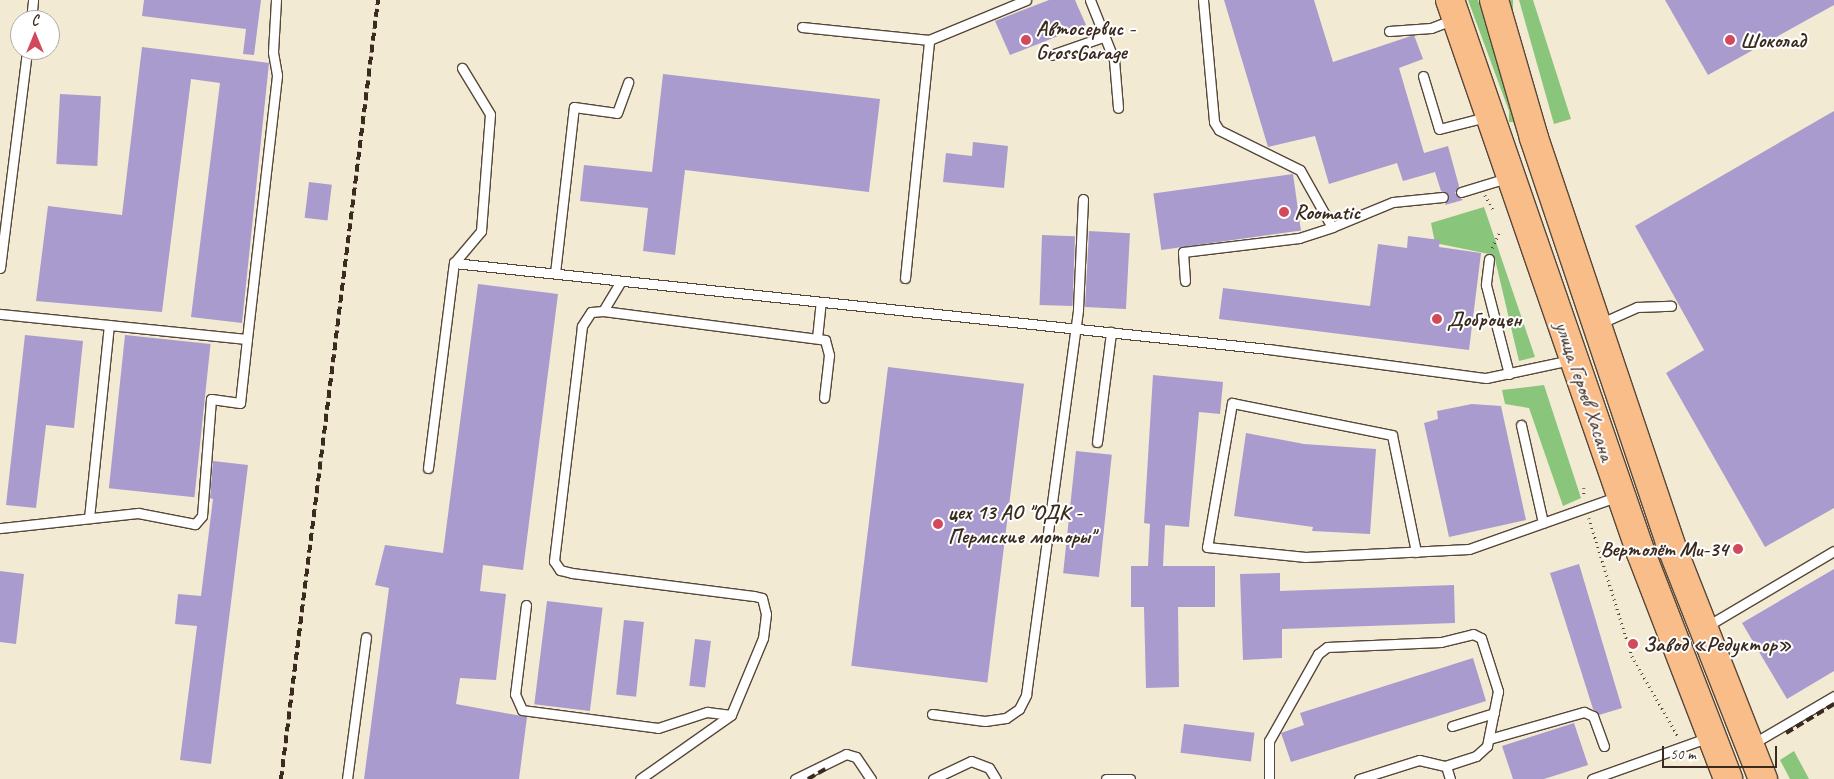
<!DOCTYPE html>
<meta charset="utf-8">
<style>
body{margin:0}
#map{position:relative;width:1834px;height:779px;overflow:hidden;background:#f3ead3;font-family:Caveat,sans-serif}
div>[style]{position:absolute}
[style*='--x']{left:calc(var(--x)*1px);top:calc(var(--y)*1px);width:calc(var(--w)*1px);rotate:calc(var(--a)*1deg)}
.green>*{inset:0;background:#89c57b;transform-origin:0 0}
.building>*{inset:0;background:#a99bce;transform-origin:0 0}
.path>*{height:2.5px;margin-top:-1.25px;transform-origin:0;background:repeating-linear-gradient(90deg,#574739 0 1px,transparent 0 5px)}
.roads{filter:drop-shadow(1px 0 #574739) drop-shadow(-1px 0 #574739) drop-shadow(0 1px #574739) drop-shadow(0 -1px #574739)}
.lane>*{height:9px;margin:-4.5px;padding:0 4.5px;transform-origin:4.5px;border-radius:4.5px;background:#fff}
.primary>*{height:28px;margin:-14px;padding:0 14px;transform-origin:14px;border-radius:14px;background:#f8bd89}
.rail>*{height:4px;margin-top:-2px;transform-origin:0;background:repeating-linear-gradient(90deg,#3b2a1e 0 8px,transparent 0 12px)}
.dots>*{width:14px;height:14px;translate:-50% -50%;box-sizing:border-box;border:2px solid #fff;border-radius:50%}
span{translate:-50% -50%;white-space:nowrap;text-align:center;line-height:1.15;-webkit-text-stroke:4px #fff;paint-order:stroke}
.poi-label{font-size:21px;color:#3b2a1e;font-weight:700}
.left{translate:0 -50%;text-align:left}
.right{translate:-100% -50%;text-align:right}
.street-label{font-size:21px;color:#3b2a1e}
.north{position:absolute;left:10px;top:10px;width:50px;height:50px;box-sizing:border-box;background:#fff;border:1px solid #b1aaa5;border-radius:50%;rotate:0deg;font-size:14px;font-weight:700;line-height:20px;text-align:center;color:#3b2a1e}
.north::after{content:'';display:block;margin:auto;width:18px;height:22px;background:#d1495b;clip-path:polygon(50% 0,100% 100%,50% 72%,0 100%)}
.scale{position:absolute;left:1662px;top:746px;width:115px;height:22px;box-sizing:border-box;border:2px solid #3b2a1e;border-top:0;padding-left:6px;font-size:15px;line-height:18px;white-space:nowrap;color:#3b2a1e;-webkit-text-stroke:4px #fff;paint-order:stroke}
</style>
<div id="map">
<div class="green">
<div style="clip-path:polygon(1468px 0,1478px 0,1533px 176px)"></div>
<div style="left:1509px;top:0;width:4px;height:122px"></div>
<div style="clip-path:polygon(1519px 0,1533px 0,1571px 119px,1554px 124px)"></div>
<div style="clip-path:polygon(1484px 207px,1535px 357px,1519px 361px,1494px 255px,1435px 243px,1431px 223px)"></div>
<div style="clip-path:polygon(1544px 385px,1581px 498px,1563px 506px,1529px 408px,1505px 404px,1502px 390px)"></div>
<div style="clip-path:polygon(1794px 751px,1809px 779px,1790px 779px,1780px 760px)"></div>
</div>
<div class="building">
<div style="clip-path:polygon(144px 0,261px 0,254px 55px,243px 54px,246px 29px,142px 16px)"></div>
<div style="clip-path:polygon(1049px 0,1075px 0,1086px 25px,1010px 55px,995px 21px)"></div>
<div style="clip-path:polygon(1224px 0,1314px 0,1333px 62px,1414px 35px,1423px 59px,1399px 68px,1424px 153px,1448px 146px,1459px 186px,1455px 193px,1463px 200px,1445px 205px,1449px 196px,1441px 191px,1435px 172px,1403px 181px,1397px 163px,1329px 184px,1315px 136px,1268px 147px)"></div>
<div style="clip-path:polygon(1665px 0,1834px 0,1834px 5px,1708px 75px)"></div>
<div style="clip-path:polygon(142px 47px,269px 63px,242px 323px,191px 317px,220px 83px,191px 79px,162px 312px,36px 301px,48px 206px,122px 215px)"></div>
<div style="clip-path:polygon(663px 74px,880px 99px,869px 192px,685px 170px,675px 255px,643px 251px,648px 208px,580px 201px,584px 165px,652px 172px)"></div>
<div style="left:60px;top:94px;width:41px;height:70px;rotate:3deg"></div>
<div style="clip-path:polygon(1834px 111px,1834px 508px,1765px 547px,1666px 373px,1704px 350px,1635px 226px)"></div>
<div style="clip-path:polygon(973px 142px,1008px 146px,1004px 188px,943px 182px,946px 153px,972px 156px)"></div>
<div style="left:1293px;top:174px;width:57px;height:141px;rotate:82deg"></div>
<div style="left:309px;top:182px;width:23px;height:36px;rotate:7deg"></div>
<div style="left:1089px;top:231px;width:41px;height:76px;rotate:3deg"></div>
<div style="left:1042px;top:235px;width:33px;height:70px;rotate:2deg"></div>
<div style="clip-path:polygon(1408px 236px,1440px 240px,1439px 247px,1481px 253px,1469px 350px,1219px 319px,1223px 288px,1370px 306px,1378px 244px,1407px 248px)"></div>
<div style="clip-path:polygon(478px 284px,558px 294px,523px 570px,483px 565px,480px 591px,506px 594px,496px 680px,460px 678px,456px 704px,527px 717px,519px 779px,364px 779px,389px 588px,375px 585px,385px 545px,443px 553px)"></div>
<div style="clip-path:polygon(25px 335px,83px 341px,74px 428px,46px 425px,36px 508px,6px 505px)"></div>
<div style="left:125px;top:335px;width:86px;height:154px;rotate:6deg"></div>
<div style="left:888px;top:367px;width:137px;height:301px;rotate:7deg"></div>
<div style="clip-path:polygon(1153px 375px,1223px 382px,1220px 414px,1199px 412px,1189px 527px,1165px 525px,1163px 566px,1215px 566px,1215px 607px,1178px 607px,1179px 687px,1146px 688px,1144px 607px,1131px 607px,1131px 566px,1148px 566px,1150px 524px,1144px 523px)"></div>
<div style="clip-path:polygon(1472px 404px,1501px 406px,1526px 520px,1449px 537px,1424px 423px,1438px 419px,1437px 411px)"></div>
<div style="clip-path:polygon(1246px 433px,1304px 444px,1376px 449px,1370px 534px,1312px 531px,1313px 527px,1234px 516px)"></div>
<div style="left:1076px;top:451px;width:36px;height:123px;rotate:6deg"></div>
<div style="clip-path:polygon(213px 461px,248px 465px,211px 764px,180px 760px,197px 626px,175px 624px,178px 594px,201px 596px,213px 499px,210px 498px)"></div>
<div style="clip-path:polygon(1579px 564px,1622px 708px,1599px 715px,1593px 709px,1550px 573px)"></div>
<div style="clip-path:polygon(1834px 569px,1834px 671px,1787px 699px,1742px 623px)"></div>
<div style="clip-path:polygon(0 571px,24px 574px,16px 644px,0 642px)"></div>
<div style="clip-path:polygon(1280px 573px,1280px 591px,1454px 585px,1455px 623px,1282px 629px,1282px 658px,1243px 660px,1240px 574px)"></div>
<div style="left:547px;top:601px;width:56px;height:104px;rotate:7deg"></div>
<div style="left:624px;top:620px;width:20px;height:75px;rotate:6deg"></div>
<div style="left:695px;top:639px;width:16px;height:47px;rotate:7deg"></div>
<div style="clip-path:polygon(1473px 658px,1486px 701px,1291px 762px,1281px 733px,1304px 725px,1300px 713px)"></div>
<div style="clip-path:polygon(1574px 723px,1588px 765px,1544px 779px,1513px 779px,1502px 746px)"></div>
<div style="left:1184px;top:724px;width:71px;height:29px;rotate:7deg"></div>
</div>
<div class="path">
<div style="--x:1485;--y:195;--w:16;--a:60"></div>
<div style="--x:1492;--y:248;--w:19;--a:-65"></div>
<div style="--x:1584;--y:488;--w:8;--a:90"></div>
<div style="--x:1589;--y:518;--w:145;--a:72.7"></div>
<div style="--x:1632;--y:656;--w:92;--a:60.1"></div>
</div>
<div class="roads">
<div class="lane">
<div style="--x:1090;--y:0;--w:65;--a:68.2"></div>
<div style="--x:1114;--y:60;--w:48;--a:85.2"></div>
<div style="--x:1203;--y:0;--w:122;--a:84.8"></div>
<div style="--x:1214;--y:122;--w:9;--a:58"></div>
<div style="--x:1219;--y:130;--w:90;--a:26.3"></div>
<div style="--x:1300;--y:170;--w:65;--a:60.7"></div>
<div style="--x:1332;--y:227;--w:66;--a:-22.3"></div>
<div style="--x:1393;--y:202;--w:50;--a:-5.7"></div>
<div style="--x:31;--y:20;--w:20;--a:-84"></div>
<div style="--x:802;--y:27;--w:128;--a:5.8"></div>
<div style="--x:1389;--y:31;--w:42;--a:-4.1"></div>
<div style="--x:1431;--y:28;--w:25;--a:-21"></div>
<div style="--x:1051;--y:55;--w:55;--a:-19.1"></div>
<div style="--x:1423;--y:76;--w:55;--a:73.2"></div>
<div style="--x:1439;--y:129;--w:49;--a:-14.3"></div>
<div style="--x:1461;--y:192;--w:48;--a:-16.9"></div>
<div style="--x:1489;--y:259;--w:26;--a:97"></div>
<div style="--x:1486;--y:285;--w:92;--a:75.5"></div>
<div style="--x:454;--y:263;--w:42;--a:-49.8"></div>
<div style="--x:481;--y:231;--w:117;--a:-85.6"></div>
<div style="--x:490;--y:114;--w:54;--a:-121.3"></div>
<div style="--x:0;--y:268;--w:220;--a:-82.9"></div>
<div style="--x:555;--y:273;--w:167;--a:-83.5"></div>
<div style="--x:574;--y:107;--w:43;--a:7.9"></div>
<div style="--x:617;--y:113;--w:33;--a:-70"></div>
<div style="--x:905;--y:278;--w:239;--a:-84.2"></div>
<div style="--x:929;--y:40;--w:105;--a:-22.4"></div>
<div style="--x:621;--y:281;--w:35;--a:121"></div>
<div style="--x:603;--y:311;--w:12;--a:175"></div>
<div style="--x:591;--y:312;--w:17;--a:123"></div>
<div style="--x:582;--y:326;--w:237;--a:96.8"></div>
<div style="--x:554;--y:561;--w:11;--a:56"></div>
<div style="--x:560;--y:570;--w:12;--a:14"></div>
<div style="--x:572;--y:573;--w:183;--a:7.2"></div>
<div style="--x:754;--y:596;--w:8;--a:14"></div>
<div style="--x:762;--y:598;--w:16;--a:76"></div>
<div style="--x:766;--y:614;--w:24;--a:97"></div>
<div style="--x:763;--y:638;--w:83;--a:112.6"></div>
<div style="--x:731;--y:715;--w:111;--a:144.9"></div>
<div style="--x:1185;--y:281;--w:29;--a:-94"></div>
<div style="--x:1183;--y:252;--w:117;--a:-6.9"></div>
<div style="--x:1299;--y:238;--w:35;--a:-18"></div>
<div style="--x:603;--y:311;--w:224;--a:7.4"></div>
<div style="--x:825;--y:340;--w:16;--a:75"></div>
<div style="--x:829;--y:355;--w:43;--a:96.6"></div>
<div style="--x:0;--y:314;--w:248;--a:5.8"></div>
<div style="--x:247;--y:339;--w:64;--a:96.2"></div>
<div style="--x:240;--y:403;--w:29;--a:-172"></div>
<div style="--x:211;--y:399;--w:117;--a:94.4"></div>
<div style="--x:202;--y:516;--w:11;--a:131"></div>
<div style="--x:195;--y:524;--w:58;--a:-169.1"></div>
<div style="--x:138;--y:513;--w:139;--a:173.8"></div>
<div style="--x:1599;--y:324;--w:42;--a:-24.1"></div>
<div style="--x:1637;--y:307;--w:34;--a:-2"></div>
<div style="--x:817;--y:338;--w:36;--a:-84"></div>
<div style="--x:247;--y:339;--w:266;--a:-83.5"></div>
<div style="--x:277;--y:75;--w:23;--a:-100"></div>
<div style="--x:273;--y:52;--w:52;--a:-86.7"></div>
<div style="--x:1521;--y:425;--w:100;--a:77.3"></div>
<div style="--x:1097;--y:442;--w:111;--a:-82.7"></div>
<div style="--x:428;--y:468;--w:207;--a:-82.8"></div>
<div style="--x:454;--y:263;--w:819;--a:6.03"></div>
<div style="--x:1268;--y:349;--w:220;--a:7.6"></div>
<div style="--x:1486;--y:378;--w:87;--a:-12"></div>
<div style="--x:89;--y:518;--w:194;--a:-84.1"></div>
<div style="--x:1416;--y:552;--w:119;--a:-101.6"></div>
<div style="--x:1392;--y:435;--w:163;--a:-168.7"></div>
<div style="--x:1232;--y:403;--w:146;--a:99.8"></div>
<div style="--x:1207;--y:547;--w:99;--a:5.8"></div>
<div style="--x:1305;--y:557;--w:164;--a:-2.8"></div>
<div style="--x:1469;--y:549;--w:159;--a:-19.5"></div>
<div style="--x:526;--y:605;--w:90;--a:97"></div>
<div style="--x:515;--y:694;--w:17;--a:66"></div>
<div style="--x:522;--y:710;--w:137;--a:7.5"></div>
<div style="--x:658;--y:728;--w:52;--a:-18.1"></div>
<div style="--x:707;--y:712;--w:24;--a:7"></div>
<div style="--x:1707;--y:626;--w:147;--a:-30.6"></div>
<div style="--x:932;--y:714;--w:53;--a:7.5"></div>
<div style="--x:985;--y:721;--w:21;--a:-8"></div>
<div style="--x:1006;--y:718;--w:16;--a:-35"></div>
<div style="--x:1019;--y:709;--w:16;--a:-63"></div>
<div style="--x:1026;--y:695;--w:389;--a:-82.3"></div>
<div style="--x:1078;--y:309;--w:110;--a:-87.4"></div>
<div style="--x:1452;--y:726;--w:44;--a:-17.2"></div>
<div style="--x:1489;--y:739;--w:99;--a:-15.9"></div>
<div style="--x:1584;--y:712;--w:10;--a:24"></div>
<div style="--x:1593;--y:716;--w:32;--a:70"></div>
<div style="--x:1752;--y:744;--w:95;--a:-30.3"></div>
<div style="--x:347;--y:779;--w:143;--a:-82.4"></div>
<div style="--x:795;--y:779;--w:57;--a:-26.1"></div>
<div style="--x:846;--y:754;--w:10;--a:17"></div>
<div style="--x:856;--y:757;--w:27;--a:56"></div>
<div style="--x:933;--y:779;--w:42;--a:-25.3"></div>
<div style="--x:971;--y:761;--w:19;--a:21"></div>
<div style="--x:989;--y:768;--w:13;--a:58"></div>
<div style="--x:1106;--y:779;--w:24;--a:0"></div>
<div style="--x:1269;--y:779;--w:38;--a:-90"></div>
<div style="--x:1269;--y:741;--w:100;--a:-60.6"></div>
<div style="--x:1318;--y:654;--w:11;--a:-38"></div>
<div style="--x:1327;--y:647;--w:114;--a:-2.5"></div>
<div style="--x:1441;--y:642;--w:33;--a:-14"></div>
<div style="--x:1473;--y:634;--w:9;--a:27"></div>
<div style="--x:1481;--y:638;--w:56;--a:72.2"></div>
<div style="--x:1498;--y:691;--w:56;--a:101.3"></div>
<div style="--x:1487;--y:746;--w:15;--a:138"></div>
<div style="--x:1476;--y:756;--w:32;--a:162"></div>
<div style="--x:1446;--y:766;--w:14;--a:73"></div>
<div style="--x:1359;--y:779;--w:63;--a:-17.6"></div>
<div style="--x:1419;--y:760;--w:28;--a:13"></div>
<div style="--x:1592;--y:779;--w:124;--a:-19.7"></div>
</div>
<div class="primary">
<div style="--x:1450;--y:0;--w:585;--a:70.95"></div>
<div style="--x:1641;--y:553;--w:242;--a:68.9"></div>
<div style="--x:1494;--y:0;--w:144;--a:73.8"></div>
<div style="--x:1534;--y:138;--w:427;--a:71.4"></div>
<div style="--x:1670;--y:543;--w:254;--a:68.5"></div>
</div>
</div>
<div class="rail">
<div style="--x:1786;--y:733;--w:56;--a:-31.1"></div>
<div style="--x:281;--y:779;--w:785;--a:-82.9"></div>
<div style="--x:808;--y:779;--w:20;--a:-30"></div>
</div>
<div class="dots">
<div style="left:1026px;top:40px;background:#d1495b"></div>
<div style="left:1730px;top:40px;background:#d1495b"></div>
<div style="left:1284px;top:212px;background:#d1495b"></div>
<div style="left:1437px;top:319px;background:#d1495b"></div>
<div style="left:938px;top:524px;background:#d1495b"></div>
<div style="left:1738px;top:549px;background:#d1495b"></div>
<div style="left:1633px;top:644px;background:#d1495b"></div>
</div>
<div class="poi-label">
<span class="left" style="left:1036px;top:40px">Автосервис -<br>GrossGarage</span>
<span class="left" style="left:1740px;top:40px">Шоколад</span>
<span class="left" style="left:1294px;top:212px">Roomatic</span>
<span class="left" style="left:1447px;top:319px">Доброцен</span>
<span class="left" style="left:948px;top:524px">цех 13 АО "ОДК -<br>Пермские моторы"</span>
<span class="right" style="left:1728px;top:549px">Вертолёт Ми-34</span>
<span class="left" style="left:1643px;top:644px">Завод «Редуктор»</span>
</div>
<div class="street-label">
<span style="left:1585px;top:391px;rotate:71deg">улица Героев Хасана</span>
</div>
<div class="north">С</div>
<div class="scale">50 m</div>
</div>
